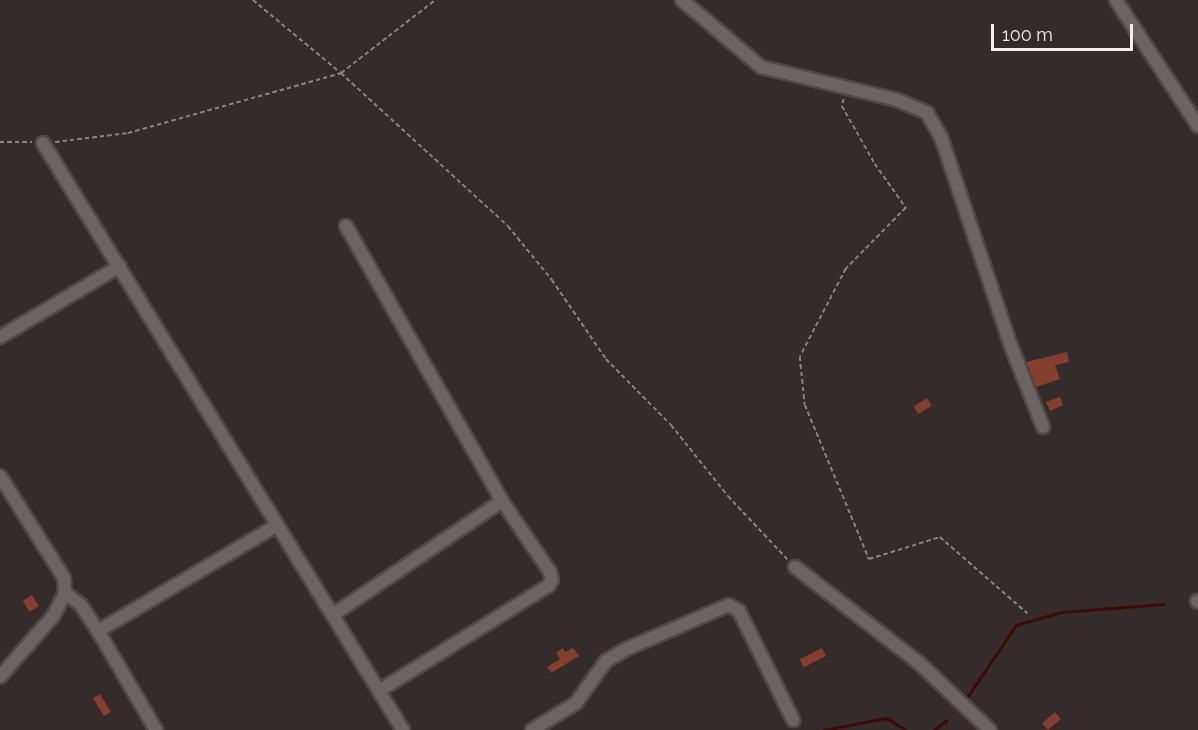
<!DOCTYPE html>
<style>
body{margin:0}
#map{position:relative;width:1198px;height:730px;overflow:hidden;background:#332c2a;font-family:Raleway,sans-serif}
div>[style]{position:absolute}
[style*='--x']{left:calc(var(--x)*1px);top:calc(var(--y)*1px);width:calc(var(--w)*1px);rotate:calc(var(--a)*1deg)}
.stream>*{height:3px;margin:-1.5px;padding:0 1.5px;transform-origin:1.5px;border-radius:1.5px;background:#3d0b00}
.building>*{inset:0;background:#853f2c;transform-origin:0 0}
.path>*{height:1.5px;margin-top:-0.75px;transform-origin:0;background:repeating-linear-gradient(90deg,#898381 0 4.5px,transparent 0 7.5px)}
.roads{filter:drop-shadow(2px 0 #4f4947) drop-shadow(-2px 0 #4f4947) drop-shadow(0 2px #4f4947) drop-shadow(0 -2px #4f4947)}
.minor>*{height:12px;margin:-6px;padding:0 6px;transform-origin:6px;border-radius:6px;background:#6c6462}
span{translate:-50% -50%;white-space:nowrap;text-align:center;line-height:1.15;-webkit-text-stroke:5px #332c2a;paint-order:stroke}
.scale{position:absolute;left:991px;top:24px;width:142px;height:27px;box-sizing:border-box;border:3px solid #f3eeed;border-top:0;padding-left:8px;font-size:18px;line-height:21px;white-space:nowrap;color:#f3eeed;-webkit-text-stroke:4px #332c2a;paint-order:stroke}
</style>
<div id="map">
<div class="stream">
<div style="--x:965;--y:700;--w:91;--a:-55.8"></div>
<div style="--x:1016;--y:625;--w:47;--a:-16.1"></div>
<div style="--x:1061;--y:612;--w:103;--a:-4.4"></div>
<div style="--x:824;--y:730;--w:63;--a:-11"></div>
<div style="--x:886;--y:718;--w:23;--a:31"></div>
<div style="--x:934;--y:730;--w:16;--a:-38"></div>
</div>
<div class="building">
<div style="clip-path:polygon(1067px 352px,1069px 362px,1055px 365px,1060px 379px,1036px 387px,1026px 362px)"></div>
<div style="clip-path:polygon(1060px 397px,1063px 405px,1050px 411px,1046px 402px)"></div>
<div style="left:927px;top:398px;width:9px;height:16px;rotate:58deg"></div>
<div style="left:32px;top:595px;width:13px;height:11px;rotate:58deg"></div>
<div style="clip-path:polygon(563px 648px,565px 652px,573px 648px,579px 656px,551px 673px,547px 667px,560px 659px,556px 653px)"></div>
<div style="left:822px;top:648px;width:9px;height:25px;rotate:63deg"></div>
<div style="left:100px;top:694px;width:21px;height:8px;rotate:59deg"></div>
<div style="left:1055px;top:712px;width:9px;height:17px;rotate:49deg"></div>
</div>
<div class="path">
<div style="--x:253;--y:0;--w:114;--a:39.7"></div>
<div style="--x:341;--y:73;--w:226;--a:42.5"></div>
<div style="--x:508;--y:226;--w:70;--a:50.8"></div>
<div style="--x:552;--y:280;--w:96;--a:55.6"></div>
<div style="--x:606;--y:359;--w:93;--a:45.4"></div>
<div style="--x:671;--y:425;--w:91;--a:51.2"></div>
<div style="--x:728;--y:496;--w:88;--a:46.8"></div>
<div style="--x:844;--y:99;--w:7;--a:106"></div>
<div style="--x:842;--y:106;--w:67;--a:60.4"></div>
<div style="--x:875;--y:164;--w:54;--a:54.8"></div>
<div style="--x:906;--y:208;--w:86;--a:134.5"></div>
<div style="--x:846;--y:269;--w:99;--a:117.6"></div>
<div style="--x:800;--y:357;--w:48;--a:84.1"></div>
<div style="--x:805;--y:405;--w:167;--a:67.4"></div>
<div style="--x:869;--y:559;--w:74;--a:-17.2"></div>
<div style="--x:940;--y:537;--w:116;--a:41.1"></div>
<div style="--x:0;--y:142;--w:32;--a:0"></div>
<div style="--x:55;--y:142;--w:74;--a:-7"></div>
<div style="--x:128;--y:133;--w:221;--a:-15.7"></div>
<div style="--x:341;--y:73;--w:119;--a:-37.8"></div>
</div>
<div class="roads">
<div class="minor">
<div style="--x:682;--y:0;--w:104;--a:40.3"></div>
<div style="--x:761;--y:67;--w:140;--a:13.6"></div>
<div style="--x:897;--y:100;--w:33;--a:23"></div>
<div style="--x:927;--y:113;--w:28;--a:60"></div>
<div style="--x:941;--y:137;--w:220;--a:71.5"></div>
<div style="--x:1011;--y:346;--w:87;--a:68.4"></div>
<div style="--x:1116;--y:0;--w:150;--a:56.9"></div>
<div style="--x:43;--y:143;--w:689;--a:58.48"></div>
<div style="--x:346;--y:226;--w:316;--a:60.4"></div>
<div style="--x:502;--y:501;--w:86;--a:55.9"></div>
<div style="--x:550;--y:572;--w:8;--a:76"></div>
<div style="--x:552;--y:580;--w:7;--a:124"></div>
<div style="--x:548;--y:586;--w:198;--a:148.2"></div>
<div style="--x:0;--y:337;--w:139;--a:-30.6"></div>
<div style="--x:0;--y:476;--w:120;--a:57.9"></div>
<div style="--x:64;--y:578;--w:15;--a:86"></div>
<div style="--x:65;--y:593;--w:25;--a:117"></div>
<div style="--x:54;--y:615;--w:82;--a:131.1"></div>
<div style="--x:795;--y:567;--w:155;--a:37.7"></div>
<div style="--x:918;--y:662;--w:99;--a:43.4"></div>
<div style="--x:65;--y:593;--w:20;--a:37"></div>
<div style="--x:81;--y:605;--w:31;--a:57"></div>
<div style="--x:98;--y:631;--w:208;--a:-30.6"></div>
<div style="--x:1197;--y:601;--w:1;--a:45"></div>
<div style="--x:334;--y:614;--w:202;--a:-33.9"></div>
<div style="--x:98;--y:631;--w:115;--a:59.6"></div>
<div style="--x:532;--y:730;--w:52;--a:-31.5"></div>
<div style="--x:576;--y:703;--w:52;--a:-54.5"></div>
<div style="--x:606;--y:661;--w:21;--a:-31"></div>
<div style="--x:624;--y:650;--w:114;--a:-23.2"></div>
<div style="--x:729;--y:605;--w:12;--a:31"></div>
<div style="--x:739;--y:611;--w:122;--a:63.6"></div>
</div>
</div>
<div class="scale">100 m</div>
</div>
